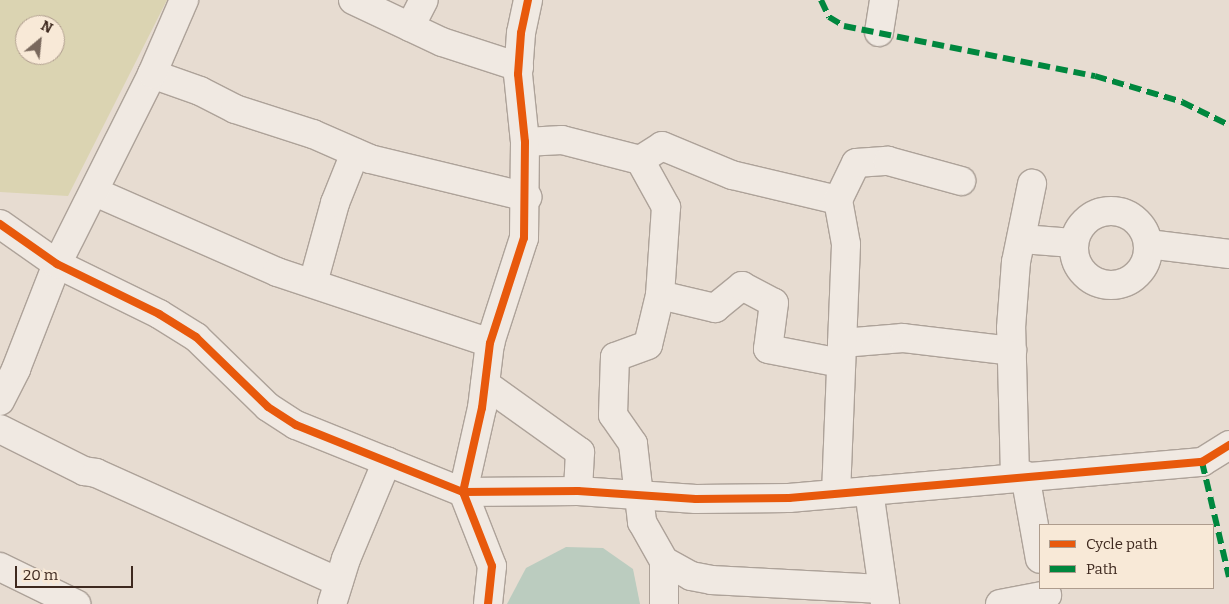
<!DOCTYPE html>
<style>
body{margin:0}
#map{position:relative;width:1229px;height:604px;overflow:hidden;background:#e7dcd1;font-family:Bitter,serif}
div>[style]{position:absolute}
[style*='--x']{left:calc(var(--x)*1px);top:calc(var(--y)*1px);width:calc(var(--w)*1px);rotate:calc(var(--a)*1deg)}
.green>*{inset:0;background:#dbd4b2}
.water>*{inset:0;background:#bbccbf}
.roads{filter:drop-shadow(1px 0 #ada299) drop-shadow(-1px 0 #ada299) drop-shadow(0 1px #ada299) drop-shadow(0 -1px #ada299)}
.minor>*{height:28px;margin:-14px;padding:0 14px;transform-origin:14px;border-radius:14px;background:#f0e9e2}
.minor>.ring{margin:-14px;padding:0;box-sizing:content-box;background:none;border:28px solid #f0e9e2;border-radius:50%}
.quiet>*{height:6px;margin-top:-3px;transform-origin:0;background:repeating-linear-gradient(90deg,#00873e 0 12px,transparent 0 18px)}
.cycleway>*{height:8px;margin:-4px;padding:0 4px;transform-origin:4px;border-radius:4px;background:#e8590c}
span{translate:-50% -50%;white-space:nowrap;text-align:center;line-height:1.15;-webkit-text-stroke:4.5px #f8e9d7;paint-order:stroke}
.legend{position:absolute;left:1039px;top:524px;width:175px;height:65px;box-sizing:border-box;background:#f8e9d7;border:1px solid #ae9c8d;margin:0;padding:6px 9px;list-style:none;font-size:15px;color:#3e291f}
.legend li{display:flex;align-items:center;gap:10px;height:25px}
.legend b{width:25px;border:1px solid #ae9c8d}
.north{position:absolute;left:15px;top:15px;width:50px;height:50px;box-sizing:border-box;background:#f8e9d7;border:1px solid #ae9c8d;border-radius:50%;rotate:28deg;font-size:14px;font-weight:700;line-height:20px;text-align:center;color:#3e291f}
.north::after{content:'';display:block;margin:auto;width:18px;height:22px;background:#79685d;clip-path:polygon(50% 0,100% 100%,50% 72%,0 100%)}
.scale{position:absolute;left:15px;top:566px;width:118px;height:22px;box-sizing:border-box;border:2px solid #3e291f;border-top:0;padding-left:6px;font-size:15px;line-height:18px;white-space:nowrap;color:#3e291f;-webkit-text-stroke:4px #f8e9d7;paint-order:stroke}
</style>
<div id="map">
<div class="green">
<div style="clip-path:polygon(evenodd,0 0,167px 0,68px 196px,0 192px,0 0,25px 25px,55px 25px,55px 55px,25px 55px,25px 25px)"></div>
</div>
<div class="water">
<div style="clip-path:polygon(566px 547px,603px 548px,633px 569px,640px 604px,507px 604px,526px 568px)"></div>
</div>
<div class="roads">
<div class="minor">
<div style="--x:353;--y:0;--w:98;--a:25.3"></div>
<div style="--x:442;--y:42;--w:81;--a:18"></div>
<div style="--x:410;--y:27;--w:30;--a:-63"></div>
<div style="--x:879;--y:32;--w:32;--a:-81"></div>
<div style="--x:152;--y:74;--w:51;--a:19.5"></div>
<div style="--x:200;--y:91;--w:39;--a:27"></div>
<div style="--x:235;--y:109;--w:82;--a:17.8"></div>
<div style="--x:313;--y:134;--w:62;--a:23.7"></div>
<div style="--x:370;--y:159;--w:162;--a:13.6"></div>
<div style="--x:525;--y:142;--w:37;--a:-3"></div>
<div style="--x:562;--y:140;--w:81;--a:14.4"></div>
<div style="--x:640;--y:160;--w:26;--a:-32"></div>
<div style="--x:662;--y:146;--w:76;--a:22.5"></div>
<div style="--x:732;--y:175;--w:109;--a:13.3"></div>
<div style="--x:640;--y:160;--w:54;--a:61"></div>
<div style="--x:666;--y:207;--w:88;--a:93.9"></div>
<div style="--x:660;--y:295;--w:57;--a:13.3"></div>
<div style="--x:715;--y:308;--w:35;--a:-39"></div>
<div style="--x:742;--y:286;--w:36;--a:28"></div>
<div style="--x:774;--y:303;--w:46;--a:97.4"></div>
<div style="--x:768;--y:349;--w:74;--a:10.9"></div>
<div style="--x:95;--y:192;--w:199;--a:23.7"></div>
<div style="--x:277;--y:272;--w:225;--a:18.4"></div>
<div class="ring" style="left:1074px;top:211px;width:46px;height:46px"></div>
<div style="--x:0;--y:224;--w:70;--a:35.1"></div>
<div style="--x:57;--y:264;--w:114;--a:26.1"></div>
<div style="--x:159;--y:314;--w:44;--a:31.9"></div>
<div style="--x:196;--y:337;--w:100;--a:44.2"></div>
<div style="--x:268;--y:407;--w:33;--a:33"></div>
<div style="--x:296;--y:425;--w:180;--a:21.9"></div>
<div style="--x:463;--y:492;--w:115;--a:-0.5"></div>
<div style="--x:578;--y:491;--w:118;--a:3.9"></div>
<div style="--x:696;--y:499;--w:93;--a:-0.6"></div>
<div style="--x:789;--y:498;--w:415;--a:-5"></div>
<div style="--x:1202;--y:462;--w:32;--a:-32"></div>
<div style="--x:1022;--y:239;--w:51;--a:4.5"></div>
<div style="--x:1148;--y:244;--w:82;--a:7"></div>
<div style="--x:313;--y:283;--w:83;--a:-74.6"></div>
<div style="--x:335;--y:203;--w:54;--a:-68.2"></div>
<div style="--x:660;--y:295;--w:51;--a:103.5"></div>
<div style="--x:648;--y:345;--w:35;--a:160"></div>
<div style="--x:615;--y:357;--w:58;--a:92"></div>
<div style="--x:613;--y:415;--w:35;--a:55"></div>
<div style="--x:633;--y:444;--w:79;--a:83.4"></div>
<div style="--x:642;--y:522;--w:45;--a:60.6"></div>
<div style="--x:664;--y:561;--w:31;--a:29"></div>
<div style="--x:691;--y:576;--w:20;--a:11"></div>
<div style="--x:711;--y:580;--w:171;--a:3"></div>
<div style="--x:842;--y:343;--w:61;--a:-4.7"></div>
<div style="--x:903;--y:338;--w:110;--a:6.8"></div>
<div style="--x:485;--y:384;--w:117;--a:35.6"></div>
<div style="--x:580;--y:452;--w:39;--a:93"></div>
<div style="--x:0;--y:401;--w:36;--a:-63"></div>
<div style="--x:16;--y:369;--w:113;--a:-68.7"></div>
<div style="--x:57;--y:264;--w:212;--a:-63.4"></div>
<div style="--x:152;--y:74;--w:81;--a:-66.6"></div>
<div style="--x:0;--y:429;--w:94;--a:26.6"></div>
<div style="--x:84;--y:471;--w:12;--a:9"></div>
<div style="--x:96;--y:473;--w:266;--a:24.2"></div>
<div style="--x:1025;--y:475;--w:85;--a:79.9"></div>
<div style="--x:1015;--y:476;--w:148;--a:-91.5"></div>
<div style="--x:1011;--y:328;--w:66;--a:-85.7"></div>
<div style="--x:1016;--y:262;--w:80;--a:-78.4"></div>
<div style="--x:869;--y:491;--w:114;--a:81.9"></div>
<div style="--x:836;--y:494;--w:250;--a:-87.7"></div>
<div style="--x:846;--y:244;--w:45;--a:-100.3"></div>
<div style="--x:838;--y:200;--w:41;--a:-64.1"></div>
<div style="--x:856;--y:163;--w:32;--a:-4"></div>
<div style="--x:888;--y:161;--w:76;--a:15.3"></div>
<div style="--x:664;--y:561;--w:43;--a:90"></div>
<div style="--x:0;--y:567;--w:85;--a:26"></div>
<div style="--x:332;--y:604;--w:47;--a:-72.7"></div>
<div style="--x:346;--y:559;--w:106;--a:-67.3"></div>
<div style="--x:488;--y:604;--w:38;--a:-84"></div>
<div style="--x:492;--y:566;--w:79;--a:-111.4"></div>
<div style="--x:463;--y:492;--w:86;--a:-77.3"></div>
<div style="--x:482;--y:408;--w:65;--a:-83"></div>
<div style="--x:490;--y:343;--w:110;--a:-72.1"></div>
<div style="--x:524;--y:238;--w:96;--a:-89.4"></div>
<div style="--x:525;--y:142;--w:68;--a:-95.9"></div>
<div style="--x:518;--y:74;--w:41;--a:-85.8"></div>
<div style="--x:521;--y:33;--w:34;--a:-78"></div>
<div style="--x:1000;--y:604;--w:48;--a:-10.8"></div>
</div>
</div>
<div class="quiet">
<div style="--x:821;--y:0;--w:19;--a:65"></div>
<div style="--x:829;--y:17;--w:17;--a:31"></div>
<div style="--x:844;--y:26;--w:256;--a:11.3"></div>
<div style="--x:1095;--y:76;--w:91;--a:16.6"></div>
<div style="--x:1182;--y:102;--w:52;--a:26.1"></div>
<div style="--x:1202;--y:462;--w:118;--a:76.8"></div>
</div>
<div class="cycleway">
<div style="--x:0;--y:224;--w:70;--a:35.1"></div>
<div style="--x:57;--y:264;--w:114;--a:26.1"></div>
<div style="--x:159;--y:314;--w:44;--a:31.9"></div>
<div style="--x:196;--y:337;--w:100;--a:44.2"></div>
<div style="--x:268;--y:407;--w:33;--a:33"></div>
<div style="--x:296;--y:425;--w:180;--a:21.9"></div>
<div style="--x:463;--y:492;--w:115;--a:-0.5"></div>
<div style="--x:578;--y:491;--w:118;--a:3.9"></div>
<div style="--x:696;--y:499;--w:93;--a:-0.6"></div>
<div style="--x:789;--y:498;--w:415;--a:-5"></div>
<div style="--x:1202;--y:462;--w:32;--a:-32"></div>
<div style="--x:488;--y:604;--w:38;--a:-84"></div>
<div style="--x:492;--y:566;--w:79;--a:-111.4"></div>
<div style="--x:463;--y:492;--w:86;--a:-77.3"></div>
<div style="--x:482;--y:408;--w:65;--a:-83"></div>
<div style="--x:490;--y:343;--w:110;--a:-72.1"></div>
<div style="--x:524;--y:238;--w:96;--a:-89.4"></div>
<div style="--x:525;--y:142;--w:68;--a:-95.9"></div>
<div style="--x:518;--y:74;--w:41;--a:-85.8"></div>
<div style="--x:521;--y:33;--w:34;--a:-78"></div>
</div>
<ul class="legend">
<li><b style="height:6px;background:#e8590c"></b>Cycle path</li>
<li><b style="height:6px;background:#00873e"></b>Path</li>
</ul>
<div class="north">N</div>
<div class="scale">20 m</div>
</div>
